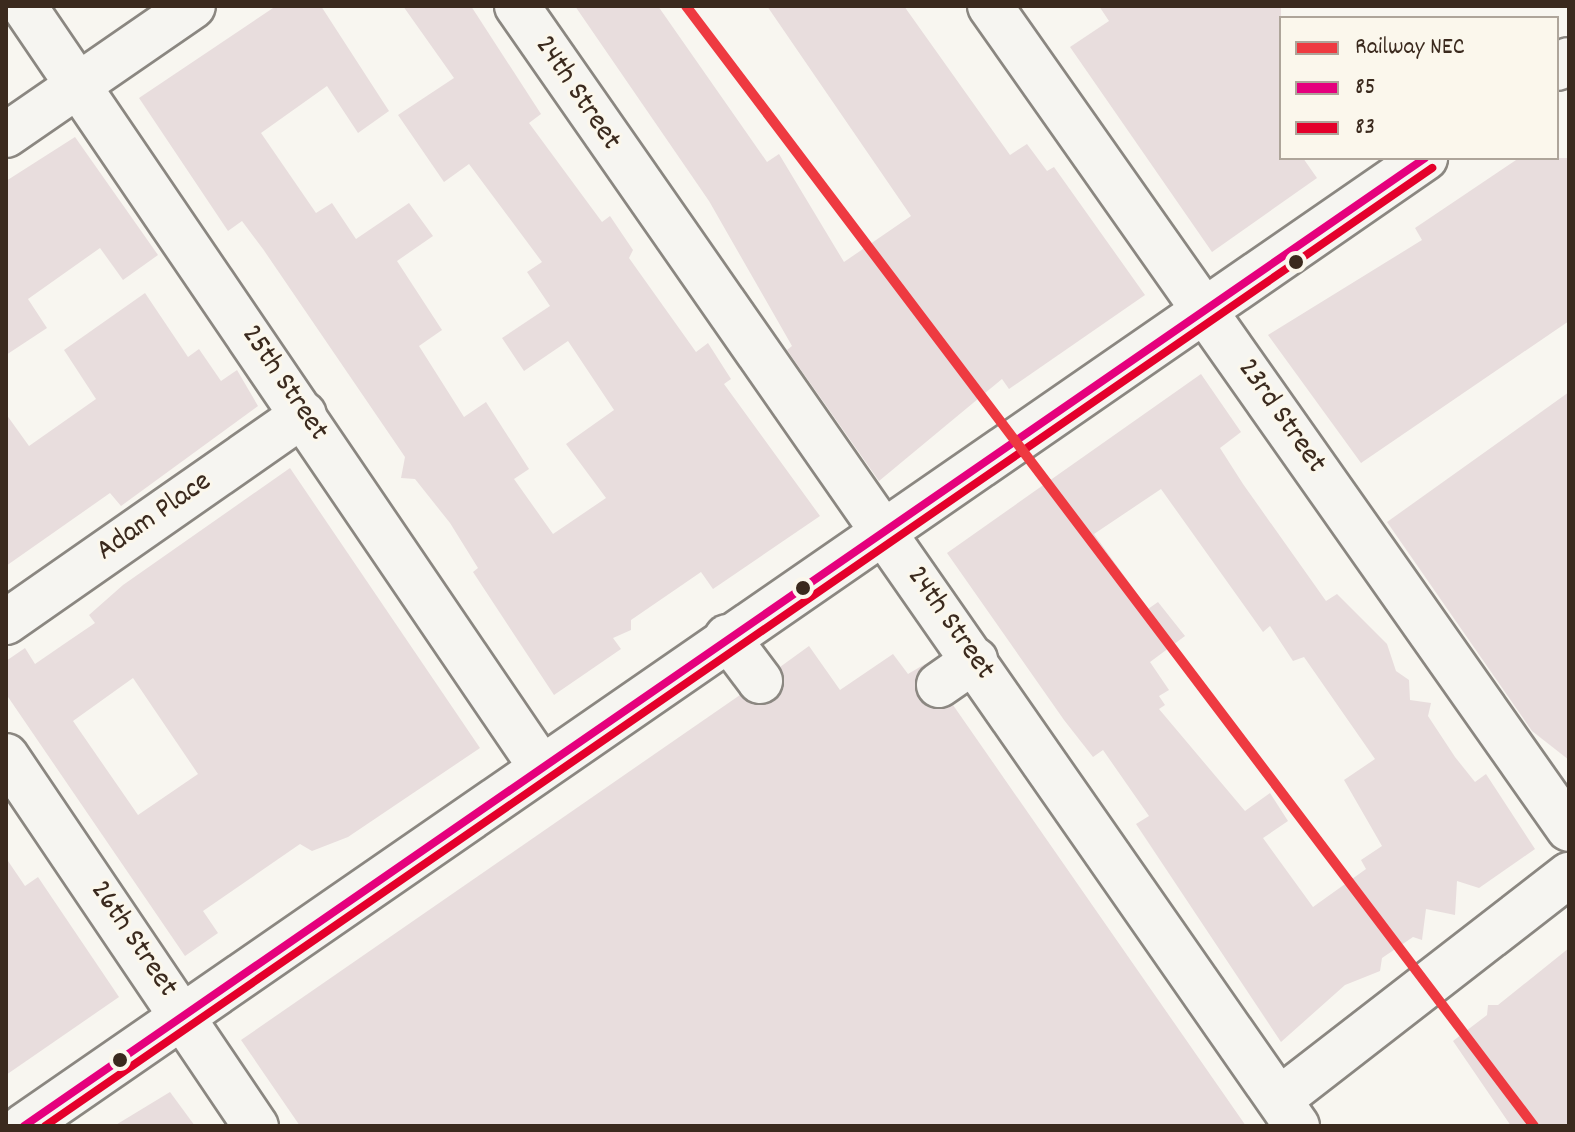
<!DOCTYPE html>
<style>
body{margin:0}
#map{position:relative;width:1575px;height:1132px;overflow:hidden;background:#f8f6f0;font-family:Dekko,sans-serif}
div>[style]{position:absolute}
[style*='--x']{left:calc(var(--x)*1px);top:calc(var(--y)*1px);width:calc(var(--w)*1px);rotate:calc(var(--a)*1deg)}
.building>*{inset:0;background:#e8dddd}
.roads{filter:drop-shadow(2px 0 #8b8781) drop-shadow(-2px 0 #8b8781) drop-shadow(0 2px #8b8781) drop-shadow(0 -2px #8b8781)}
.minor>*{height:44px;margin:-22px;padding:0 22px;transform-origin:22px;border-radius:22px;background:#f6f5f1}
.bus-1>*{height:8px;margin:-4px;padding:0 4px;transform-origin:4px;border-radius:4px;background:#e5007d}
.bus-2>*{height:8px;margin:-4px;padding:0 4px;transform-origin:4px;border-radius:4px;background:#e4002b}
.rail-1>*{height:10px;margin:-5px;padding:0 5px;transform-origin:5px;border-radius:5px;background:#ee3a41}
.dots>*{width:22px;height:22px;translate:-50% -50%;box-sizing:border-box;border:4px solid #fbf7ec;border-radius:50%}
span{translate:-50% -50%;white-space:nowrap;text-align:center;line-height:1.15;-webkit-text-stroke:6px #fbf7ec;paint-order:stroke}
.street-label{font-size:30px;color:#3b2a1e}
.frame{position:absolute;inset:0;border:8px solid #3b2a1e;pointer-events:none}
.legend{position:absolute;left:1279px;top:16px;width:280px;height:144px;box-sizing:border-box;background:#fbf7ec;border:2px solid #aea59a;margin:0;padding:10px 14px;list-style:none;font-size:24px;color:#3b2a1e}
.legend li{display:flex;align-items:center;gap:16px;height:40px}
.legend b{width:40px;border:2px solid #aea59a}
</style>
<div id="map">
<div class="building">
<div style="clip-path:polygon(276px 6px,321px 6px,389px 111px,358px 133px,327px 86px,261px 133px,316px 213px,332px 203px,356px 239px,409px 203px,433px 236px,397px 261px,442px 330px,419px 346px,464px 417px,486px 402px,529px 469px,514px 479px,553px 534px,606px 498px,566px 444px,614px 410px,568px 341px,524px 371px,502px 338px,550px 306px,527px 272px,542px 262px,469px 164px,444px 182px,398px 115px,454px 78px,403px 6px,471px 6px,541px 114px,529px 123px,602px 222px,610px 216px,633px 250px,629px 258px,696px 352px,708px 343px,731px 379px,724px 384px,820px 516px,713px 589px,701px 572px,631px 620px,631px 630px,613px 638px,621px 649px,554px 695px,473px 572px,478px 568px,450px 523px,415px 479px,401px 478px,405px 457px,263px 249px,242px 221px,228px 231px,139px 98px)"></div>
<div style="clip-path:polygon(575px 6px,658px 6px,767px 162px,779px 154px,844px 262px,911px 216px,767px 6px,904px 6px,1010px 155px,1027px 144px,1047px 171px,1054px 167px,1145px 295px,1009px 389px,1002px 379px,879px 481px,787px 350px,792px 346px,709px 201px)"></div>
<div style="clip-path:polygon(1099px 6px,1281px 6px,1281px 158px,1303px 158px,1317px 178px,1212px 252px,1070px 47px,1109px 21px)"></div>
<div style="clip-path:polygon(75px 137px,158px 255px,123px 280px,100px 248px,28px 299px,47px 328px,6px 355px,6px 181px)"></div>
<div style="clip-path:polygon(1519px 158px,1569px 158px,1569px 321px,1361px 463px,1268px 335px,1422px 240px,1415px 228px)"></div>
<div style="clip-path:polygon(145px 293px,188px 357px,199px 349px,221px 381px,237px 370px,258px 406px,121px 506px,110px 493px,6px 566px,6px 414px,29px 446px,96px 399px,64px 350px)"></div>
<div style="clip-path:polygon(evenodd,1201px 374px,1241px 432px,1220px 448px,1243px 484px,1326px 601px,1337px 594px,1387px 644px,1396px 671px,1409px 680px,1410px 700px,1431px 703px,1428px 716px,1455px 757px,1475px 782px,1486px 774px,1535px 849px,1479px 888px,1457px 881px,1455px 915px,1426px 909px,1422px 940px,1413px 937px,1382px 958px,1380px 971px,1345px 985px,1281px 1042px,1136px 824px,1149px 816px,1103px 750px,1093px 757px,1064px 720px,947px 553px,1201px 374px,1161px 489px,1263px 632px,1270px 626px,1293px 661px,1304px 657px,1375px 759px,1344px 780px,1382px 846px,1361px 860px,1366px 869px,1313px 907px,1263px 838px,1288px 821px,1270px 793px,1245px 811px,1159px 709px,1165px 705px,1159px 696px,1169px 690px,1150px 662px,1185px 636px,1158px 602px,1148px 609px,1094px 534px,1161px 489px)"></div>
<div style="clip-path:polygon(1569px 392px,1569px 760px,1532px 731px,1387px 522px)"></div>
<div style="clip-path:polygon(evenodd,290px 468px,480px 748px,348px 837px,312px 851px,300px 844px,203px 911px,218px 933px,185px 956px,6px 694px,6px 661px,25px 648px,35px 664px,67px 642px,95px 623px,89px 615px,123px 585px,290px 468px,133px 678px,198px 774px,138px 815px,73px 721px,133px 678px)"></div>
<div style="clip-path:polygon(809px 646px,840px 690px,893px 654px,908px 674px,925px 664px,916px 675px,918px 699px,929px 708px,953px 705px,1246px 1126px,300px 1126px,241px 1040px,740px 695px,751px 704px,774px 701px,783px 690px,780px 667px)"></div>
<div style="clip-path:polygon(6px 858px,25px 886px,38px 877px,119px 997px,6px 1075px)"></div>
<div style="clip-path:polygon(1569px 948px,1569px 1126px,1511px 1126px,1453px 1041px,1487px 1015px,1488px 1005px,1498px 1005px)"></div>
<div style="clip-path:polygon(170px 1092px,195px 1126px,114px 1126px)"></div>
</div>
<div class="roads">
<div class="minor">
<div style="--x:24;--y:6;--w:916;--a:55.81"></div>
<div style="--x:517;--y:6;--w:1365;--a:55.15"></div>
<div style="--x:990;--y:6;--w:1006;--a:54.87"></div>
<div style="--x:1557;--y:68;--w:14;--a:-34"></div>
<div style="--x:6;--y:135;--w:227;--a:-34.6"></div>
<div style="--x:6;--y:622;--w:363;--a:-34.9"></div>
<div style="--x:727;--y:637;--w:55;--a:53.1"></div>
<div style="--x:939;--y:685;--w:44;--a:-34.8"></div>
<div style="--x:6;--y:756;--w:447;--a:56"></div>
<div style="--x:1280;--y:1099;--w:366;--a:-37.8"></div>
<div style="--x:24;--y:1126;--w:1703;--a:-34.64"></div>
</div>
</div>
<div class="bus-1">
<div style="--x:24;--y:1126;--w:1703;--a:-34.64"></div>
</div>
<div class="bus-2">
<div style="--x:45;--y:1126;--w:1686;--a:-34.63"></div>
</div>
<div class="rail-1">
<div style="--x:686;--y:6;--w:1405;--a:52.87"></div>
</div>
<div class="dots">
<div style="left:1296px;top:262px;background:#3b2a1e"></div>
<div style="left:803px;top:588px;background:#3b2a1e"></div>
<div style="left:120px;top:1060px;background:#3b2a1e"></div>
</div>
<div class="street-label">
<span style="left:576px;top:94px;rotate:56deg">24th Street</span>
<span style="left:283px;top:384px;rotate:56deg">25th Street</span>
<span style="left:1280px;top:417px;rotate:55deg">23rd Street</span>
<span style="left:155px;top:518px;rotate:-35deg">Adam Place</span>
<span style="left:949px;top:624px;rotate:55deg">24th Street</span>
<span style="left:132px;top:940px;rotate:56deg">26th Street</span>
</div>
<div class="frame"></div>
<ul class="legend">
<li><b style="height:10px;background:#ee3a41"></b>Railway NEC</li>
<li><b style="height:10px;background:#e5007d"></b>85</li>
<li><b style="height:10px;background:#e4002b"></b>83</li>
</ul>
</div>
